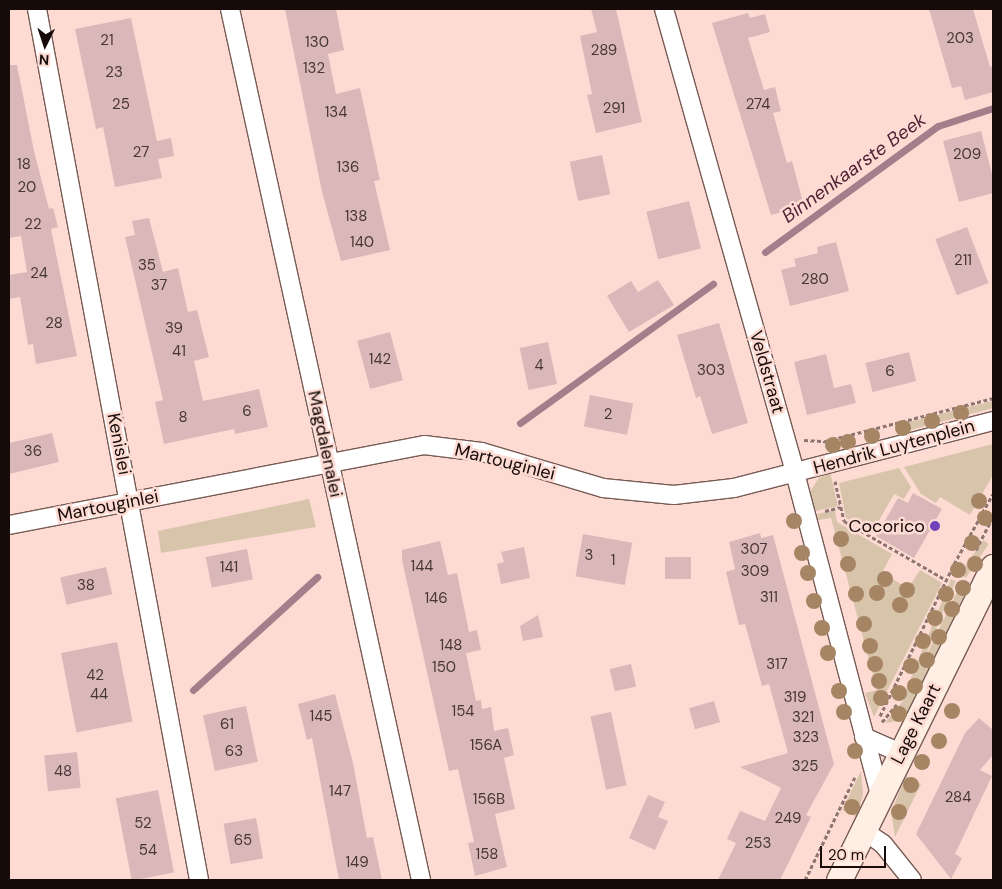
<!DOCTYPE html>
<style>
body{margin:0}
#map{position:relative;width:1002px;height:889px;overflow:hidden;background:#fddbd3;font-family:"DM Sans",sans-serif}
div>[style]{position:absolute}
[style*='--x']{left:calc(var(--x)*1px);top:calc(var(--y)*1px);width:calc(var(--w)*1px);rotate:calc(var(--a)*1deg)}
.green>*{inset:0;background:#d8c4ab;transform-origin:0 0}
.stream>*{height:7px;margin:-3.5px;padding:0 3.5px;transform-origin:3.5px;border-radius:3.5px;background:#a27f8b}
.building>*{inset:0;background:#dab8b9;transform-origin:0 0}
.path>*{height:3px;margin-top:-1.5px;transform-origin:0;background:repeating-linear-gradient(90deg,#8d7671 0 4px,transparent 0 6.5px)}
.roads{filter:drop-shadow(1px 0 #775b54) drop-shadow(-1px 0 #775b54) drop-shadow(0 1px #775b54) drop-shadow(0 -1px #775b54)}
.street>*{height:18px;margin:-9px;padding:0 9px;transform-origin:9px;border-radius:9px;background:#fff}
.secondary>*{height:25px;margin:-12.5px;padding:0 12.5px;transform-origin:12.5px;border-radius:12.5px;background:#feeee4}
.trees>*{width:16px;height:16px;margin:-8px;border-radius:50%;background:#a68564}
.dots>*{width:14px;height:14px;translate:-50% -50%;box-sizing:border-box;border:2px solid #fddbd3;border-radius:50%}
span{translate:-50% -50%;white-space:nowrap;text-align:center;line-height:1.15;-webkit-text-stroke:5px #fddbd3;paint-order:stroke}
.number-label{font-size:15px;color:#473635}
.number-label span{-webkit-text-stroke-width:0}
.street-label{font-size:18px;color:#160b09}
.poi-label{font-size:18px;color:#160b09}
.right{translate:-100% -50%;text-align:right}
.water-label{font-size:19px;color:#532237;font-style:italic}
.frame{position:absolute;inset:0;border:10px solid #160b09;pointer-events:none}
.north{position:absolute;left:20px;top:20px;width:50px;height:50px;-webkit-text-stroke:4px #fddbd3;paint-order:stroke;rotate:184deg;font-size:14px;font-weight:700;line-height:20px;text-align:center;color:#160b09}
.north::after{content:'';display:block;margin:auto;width:18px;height:22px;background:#160b09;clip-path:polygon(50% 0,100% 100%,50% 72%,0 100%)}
.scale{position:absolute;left:820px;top:846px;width:66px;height:22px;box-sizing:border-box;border:2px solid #160b09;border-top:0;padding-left:6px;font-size:15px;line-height:18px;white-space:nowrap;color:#160b09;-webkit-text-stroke:4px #fddbd3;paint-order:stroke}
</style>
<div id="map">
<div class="green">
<div style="clip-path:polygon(993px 401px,993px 408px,899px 433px,897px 425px)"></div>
<div style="clip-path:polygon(993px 444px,993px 475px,970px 515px,940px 497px,936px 503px,921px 494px,904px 467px)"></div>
<div style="clip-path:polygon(899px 468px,911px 487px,904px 499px,894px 494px,872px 533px,846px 518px,839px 483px)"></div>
<div style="clip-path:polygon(830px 472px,838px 506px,816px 511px,814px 506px,811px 506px,811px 490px,818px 479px)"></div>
<div style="clip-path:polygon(309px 499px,316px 527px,161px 553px,158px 531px)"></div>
<div style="clip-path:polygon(835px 510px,837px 522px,892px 554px,882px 573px,908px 588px,920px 570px,942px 583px,874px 717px,865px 693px,877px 690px,831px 518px,818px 520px,817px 514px)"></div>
<div style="left:983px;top:540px;width:7px;height:41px;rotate:34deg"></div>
<div style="left:951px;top:579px;width:5px;height:129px;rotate:22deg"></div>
<div style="clip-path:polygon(961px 583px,968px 587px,906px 716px,898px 721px,885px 723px,907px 696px)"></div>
<div style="clip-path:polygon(861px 771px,863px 794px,857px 817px,842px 810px)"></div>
<div style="clip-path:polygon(906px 776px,921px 784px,895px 837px,891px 812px)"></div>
</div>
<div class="stream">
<div style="--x:765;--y:252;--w:214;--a:-36.1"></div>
<div style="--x:938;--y:126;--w:58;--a:-18.1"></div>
<div style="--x:520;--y:423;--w:238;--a:-35.8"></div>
<div style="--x:193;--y:690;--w:168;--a:-42.3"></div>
</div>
<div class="building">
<div style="clip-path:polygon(285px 9px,336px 9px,344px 50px,328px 54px,336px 94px,360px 88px,380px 180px,374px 181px,390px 250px,341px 261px,322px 192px)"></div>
<div style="clip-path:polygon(591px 9px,616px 9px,642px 122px,596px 133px,587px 95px,592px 94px,580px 36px,597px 32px)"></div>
<div style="clip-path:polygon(929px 9px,973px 9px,990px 67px,993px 66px,993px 92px,965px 100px,961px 86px,952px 88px)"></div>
<div style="clip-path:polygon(748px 13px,750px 18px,765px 14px,770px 32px,748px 38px,764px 90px,775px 87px,781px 111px,773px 113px,787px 163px,792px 161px,804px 206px,771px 215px,712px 23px)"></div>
<div style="clip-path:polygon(131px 18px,157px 141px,171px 138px,174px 156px,158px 159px,162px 178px,115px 187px,103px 127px,96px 129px,75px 29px)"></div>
<div style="clip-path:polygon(9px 65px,17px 65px,34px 151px,49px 209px,53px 208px,58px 227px,51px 229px,77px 356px,36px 364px,33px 344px,28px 345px,20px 297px,9px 299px,9px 275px,27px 272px,21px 236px,9px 238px)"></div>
<div style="clip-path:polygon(981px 131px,993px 178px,993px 193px,959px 202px,943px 141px)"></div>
<div style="left:602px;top:155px;width:40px;height:33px;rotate:78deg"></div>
<div style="left:689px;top:201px;width:49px;height:44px;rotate:76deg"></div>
<div style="clip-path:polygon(149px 218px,163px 272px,178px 268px,188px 312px,197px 310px,209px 357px,194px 361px,203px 401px,259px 389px,268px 427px,235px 434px,234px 429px,164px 444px,155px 402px,163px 400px,125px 237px,135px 235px,132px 221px)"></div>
<div style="left:967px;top:227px;width:60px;height:34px;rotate:69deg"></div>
<div style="clip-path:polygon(836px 242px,849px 291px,790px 306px,781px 270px,796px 266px,794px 259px,818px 253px,817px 247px)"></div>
<div style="clip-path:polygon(658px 280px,674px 305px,629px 332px,607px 296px,631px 281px,638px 292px)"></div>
<div style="clip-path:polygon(719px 323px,748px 423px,712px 434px,700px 396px,696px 398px,677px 335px)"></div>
<div style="left:390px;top:332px;width:50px;height:34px;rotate:75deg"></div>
<div style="left:548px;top:342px;width:43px;height:29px;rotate:78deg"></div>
<div style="left:909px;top:352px;width:30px;height:45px;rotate:76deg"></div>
<div style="clip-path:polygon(826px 354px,834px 388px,851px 384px,856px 403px,807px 415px,794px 362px)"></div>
<div style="left:590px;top:395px;width:44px;height:32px;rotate:11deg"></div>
<div style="clip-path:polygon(52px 433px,59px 462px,9px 474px,9px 443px)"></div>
<div style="clip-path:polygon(913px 493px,942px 509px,914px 558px,876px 536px,898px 498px,908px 503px)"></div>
<div style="clip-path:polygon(760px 533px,761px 538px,773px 535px,834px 764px,806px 815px,811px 817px,780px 880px,718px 880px,736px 843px,727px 839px,740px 811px,765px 821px,781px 788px,740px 767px,788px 753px,769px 684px,762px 686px,745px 624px,739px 625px,726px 572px,735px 569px,729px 542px)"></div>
<div style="left:583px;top:534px;width:50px;height:43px;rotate:10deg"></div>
<div style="clip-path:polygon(440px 541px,448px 575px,457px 573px,469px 632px,477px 630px,481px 650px,466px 653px,476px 701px,481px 700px,482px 709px,491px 707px,494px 731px,508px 728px,514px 755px,504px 758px,515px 809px,495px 814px,507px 867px,475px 876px,468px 843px,474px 842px,458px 769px,449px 771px,402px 560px,402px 550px)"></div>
<div style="clip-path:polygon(524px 547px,530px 578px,501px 584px,497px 564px,504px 562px,501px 552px)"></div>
<div style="left:247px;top:549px;width:31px;height:42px;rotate:79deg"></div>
<div style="left:665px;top:557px;width:26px;height:22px"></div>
<div style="left:106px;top:567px;width:28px;height:47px;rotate:77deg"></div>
<div style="clip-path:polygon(538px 615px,543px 637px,523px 641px,520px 626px)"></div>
<div style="left:117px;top:642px;width:81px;height:57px;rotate:79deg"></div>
<div style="left:631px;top:664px;width:23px;height:22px;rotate:77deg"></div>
<div style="clip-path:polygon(335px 694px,353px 763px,367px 838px,373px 837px,382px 880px,339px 880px,312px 738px,307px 740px,298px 704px)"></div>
<div style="left:714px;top:701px;width:22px;height:26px;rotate:74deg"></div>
<div style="left:246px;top:706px;width:57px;height:44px;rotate:78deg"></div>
<div style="left:611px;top:712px;width:75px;height:21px;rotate:78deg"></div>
<div style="clip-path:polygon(979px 718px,993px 730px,993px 755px,980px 770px,992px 776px,955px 854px,962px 858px,951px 879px,916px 834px,965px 733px)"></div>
<div style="left:77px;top:752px;width:36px;height:33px;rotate:84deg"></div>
<div style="left:158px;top:790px;width:84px;height:43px;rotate:79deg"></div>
<div style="clip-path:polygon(648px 795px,665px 802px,658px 817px,668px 821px,655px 850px,629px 838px)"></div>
<div style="left:256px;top:818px;width:41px;height:33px;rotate:80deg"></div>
</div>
<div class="path">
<div style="--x:804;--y:440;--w:22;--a:3"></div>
<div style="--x:826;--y:441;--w:172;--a:-14.4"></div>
<div style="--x:835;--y:481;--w:41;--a:77.3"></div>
<div style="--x:844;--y:521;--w:118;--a:30"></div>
<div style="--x:825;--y:511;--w:16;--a:-14"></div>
<div style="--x:976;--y:550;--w:37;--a:-63"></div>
<div style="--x:880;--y:716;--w:169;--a:-64"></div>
<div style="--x:954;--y:564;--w:80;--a:-60.9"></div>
<div style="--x:882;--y:722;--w:23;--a:-50"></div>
<div style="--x:805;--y:880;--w:114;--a:-64.1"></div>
</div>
<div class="roads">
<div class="street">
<div style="--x:37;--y:9;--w:886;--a:79.46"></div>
<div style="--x:230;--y:9;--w:892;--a:77.63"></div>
<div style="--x:664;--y:9;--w:482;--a:74.2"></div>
<div style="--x:795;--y:473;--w:332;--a:75.2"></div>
<div style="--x:9;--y:525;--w:423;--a:-10.9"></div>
<div style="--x:424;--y:445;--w:58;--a:6.9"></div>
<div style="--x:482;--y:452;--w:126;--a:16.6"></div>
<div style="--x:603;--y:488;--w:71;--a:5.6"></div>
<div style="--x:674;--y:495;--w:60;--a:-6.7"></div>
<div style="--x:734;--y:488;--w:268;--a:-14.5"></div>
<div style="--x:864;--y:737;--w:40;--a:23.4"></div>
<div style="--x:863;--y:830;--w:24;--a:35"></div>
<div style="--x:883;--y:844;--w:46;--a:51.1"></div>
</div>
<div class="secondary">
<div style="--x:839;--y:880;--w:349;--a:-63.8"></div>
</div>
</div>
<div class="trees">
<div style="left:961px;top:413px"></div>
<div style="left:932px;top:421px"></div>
<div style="left:903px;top:428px"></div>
<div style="left:872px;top:436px"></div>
<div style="left:848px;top:442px"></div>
<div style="left:833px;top:445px"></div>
<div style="left:979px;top:501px"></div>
<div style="left:985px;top:518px"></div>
<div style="left:794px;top:521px"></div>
<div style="left:841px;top:539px"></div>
<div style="left:972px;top:543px"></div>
<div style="left:802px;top:553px"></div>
<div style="left:848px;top:564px"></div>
<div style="left:975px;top:564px"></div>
<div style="left:958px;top:570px"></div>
<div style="left:808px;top:573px"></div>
<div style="left:885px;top:579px"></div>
<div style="left:963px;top:588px"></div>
<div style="left:907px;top:590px"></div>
<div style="left:877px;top:593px"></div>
<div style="left:856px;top:594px"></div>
<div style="left:946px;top:594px"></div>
<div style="left:814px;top:601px"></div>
<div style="left:900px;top:605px"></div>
<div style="left:952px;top:609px"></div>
<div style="left:935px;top:618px"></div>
<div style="left:864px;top:624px"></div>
<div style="left:822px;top:628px"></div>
<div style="left:939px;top:637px"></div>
<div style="left:923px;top:641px"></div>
<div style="left:870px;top:646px"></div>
<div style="left:828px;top:653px"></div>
<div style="left:927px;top:660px"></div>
<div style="left:875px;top:664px"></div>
<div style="left:911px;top:666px"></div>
<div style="left:879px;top:681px"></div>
<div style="left:915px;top:686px"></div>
<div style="left:839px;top:691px"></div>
<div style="left:899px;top:693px"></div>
<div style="left:881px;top:698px"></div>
<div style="left:952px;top:711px"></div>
<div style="left:844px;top:712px"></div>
<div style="left:899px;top:714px"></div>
<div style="left:939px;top:741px"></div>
<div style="left:855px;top:751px"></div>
<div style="left:922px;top:762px"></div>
<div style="left:911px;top:785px"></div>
<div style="left:852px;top:807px"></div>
<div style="left:899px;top:812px"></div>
</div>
<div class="dots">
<div style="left:935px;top:526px;background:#7143bb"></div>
</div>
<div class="number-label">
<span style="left:960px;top:39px">203</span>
<span style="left:107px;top:41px">21</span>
<span style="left:317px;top:43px">130</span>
<span style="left:604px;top:51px">289</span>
<span style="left:314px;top:69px">132</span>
<span style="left:114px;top:73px">23</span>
<span style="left:121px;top:105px">25</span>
<span style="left:758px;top:105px">274</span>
<span style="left:614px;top:109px">291</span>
<span style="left:336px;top:113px">134</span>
<span style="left:141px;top:153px">27</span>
<span style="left:967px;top:155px">209</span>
<span style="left:24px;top:165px">18</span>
<span style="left:348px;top:168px">136</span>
<span style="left:27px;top:188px">20</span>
<span style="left:356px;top:217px">138</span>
<span style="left:33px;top:225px">22</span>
<span style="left:362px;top:243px">140</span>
<span style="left:963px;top:261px">211</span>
<span style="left:147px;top:266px">35</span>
<span style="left:39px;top:274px">24</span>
<span style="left:815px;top:280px">280</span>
<span style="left:159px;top:286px">37</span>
<span style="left:54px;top:324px">28</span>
<span style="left:174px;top:329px">39</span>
<span style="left:179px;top:352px">41</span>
<span style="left:380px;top:360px">142</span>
<span style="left:539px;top:366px">4</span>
<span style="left:711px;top:371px">303</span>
<span style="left:890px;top:372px">6</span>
<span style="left:247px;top:412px">6</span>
<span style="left:608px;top:415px">2</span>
<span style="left:183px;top:418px">8</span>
<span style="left:33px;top:452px">36</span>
<span style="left:754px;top:550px">307</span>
<span style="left:589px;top:556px">3</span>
<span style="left:613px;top:561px">1</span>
<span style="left:422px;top:567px">144</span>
<span style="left:229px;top:568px">141</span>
<span style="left:755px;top:572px">309</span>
<span style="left:86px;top:586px">38</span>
<span style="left:769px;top:598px">311</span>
<span style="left:436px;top:599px">146</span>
<span style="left:451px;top:646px">148</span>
<span style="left:777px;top:665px">317</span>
<span style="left:444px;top:668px">150</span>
<span style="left:95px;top:676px">42</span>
<span style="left:99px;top:695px">44</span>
<span style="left:795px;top:698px">319</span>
<span style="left:463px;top:712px">154</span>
<span style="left:321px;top:717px">145</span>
<span style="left:803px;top:718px">321</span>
<span style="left:227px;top:725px">61</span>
<span style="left:806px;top:738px">323</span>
<span style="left:486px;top:746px">156A</span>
<span style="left:234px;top:752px">63</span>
<span style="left:805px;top:767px">325</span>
<span style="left:63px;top:772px">48</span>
<span style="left:340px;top:792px">147</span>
<span style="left:958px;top:798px">284</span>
<span style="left:489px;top:800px">156B</span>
<span style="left:788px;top:819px">249</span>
<span style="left:143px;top:824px">52</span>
<span style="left:243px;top:841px">65</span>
<span style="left:758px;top:844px">253</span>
<span style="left:148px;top:851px">54</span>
<span style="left:487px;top:855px">158</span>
<span style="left:357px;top:863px">149</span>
</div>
<div class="street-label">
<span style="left:767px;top:372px;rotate:74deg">Veldstraat</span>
<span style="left:119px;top:444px;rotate:79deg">Kenislei</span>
<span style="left:325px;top:444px;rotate:78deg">Magdalenalei</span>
<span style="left:894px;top:447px;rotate:-15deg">Hendrik Luytenplein</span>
<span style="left:505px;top:462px;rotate:14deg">Martouginlei</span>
<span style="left:108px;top:506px;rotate:-11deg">Martouginlei</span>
<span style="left:916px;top:724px;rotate:-63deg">Lage Kaart</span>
</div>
<div class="poi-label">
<span class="right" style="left:925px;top:526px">Cocorico</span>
</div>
<div class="water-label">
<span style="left:854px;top:168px;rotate:-36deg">Binnenkaarste Beek</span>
</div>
<div class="frame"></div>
<div class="north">N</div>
<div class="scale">20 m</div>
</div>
